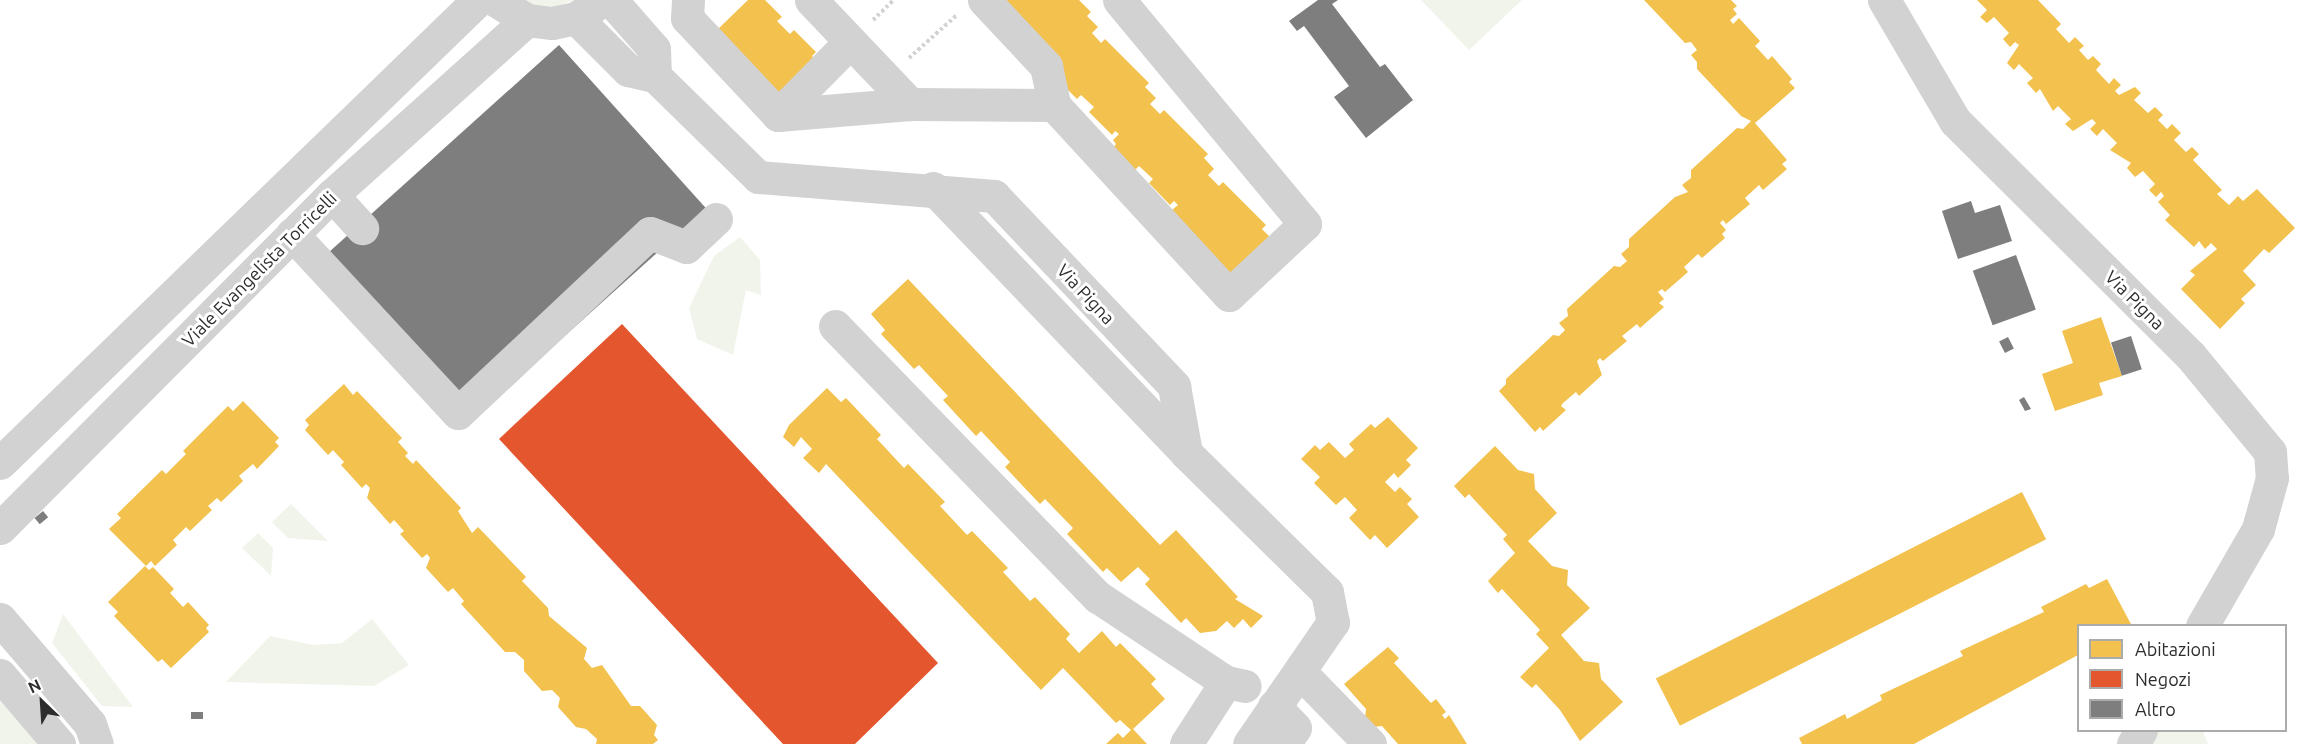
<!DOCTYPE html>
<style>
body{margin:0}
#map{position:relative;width:2299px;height:744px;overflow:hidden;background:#fff;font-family:Ubuntu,sans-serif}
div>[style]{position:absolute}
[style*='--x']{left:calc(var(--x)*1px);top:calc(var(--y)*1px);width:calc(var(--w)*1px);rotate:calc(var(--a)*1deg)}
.green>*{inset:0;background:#f1f4eb}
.homes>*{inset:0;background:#f2c14e;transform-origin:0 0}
.shops>*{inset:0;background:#e4572e}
.building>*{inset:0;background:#7e7e7e;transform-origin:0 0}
.path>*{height:4px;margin-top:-2px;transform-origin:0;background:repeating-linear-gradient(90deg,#d2d2d2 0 3px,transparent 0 6px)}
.minor>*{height:33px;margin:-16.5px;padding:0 16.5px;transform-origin:16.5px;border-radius:16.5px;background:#d2d2d2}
span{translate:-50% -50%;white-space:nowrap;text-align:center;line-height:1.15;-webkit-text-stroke:6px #fff;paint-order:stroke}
.street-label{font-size:18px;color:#2d2d2d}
.legend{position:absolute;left:2077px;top:624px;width:210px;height:108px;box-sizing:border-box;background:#fff;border:2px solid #ababab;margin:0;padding:8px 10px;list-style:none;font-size:18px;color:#2d2d2d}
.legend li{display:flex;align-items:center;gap:12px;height:30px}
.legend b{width:30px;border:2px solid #ababab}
.north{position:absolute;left:12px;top:672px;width:60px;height:60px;-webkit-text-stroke:4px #fff;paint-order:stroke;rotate:335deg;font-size:16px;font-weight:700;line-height:24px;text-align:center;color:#2d2d2d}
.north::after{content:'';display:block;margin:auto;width:21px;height:27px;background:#2d2d2d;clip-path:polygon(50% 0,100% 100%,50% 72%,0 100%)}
</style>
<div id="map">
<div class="green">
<div style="clip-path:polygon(517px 0,575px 0,554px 7px,536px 7px)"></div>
<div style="clip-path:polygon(1421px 0,1522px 0,1469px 50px)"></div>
<div style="clip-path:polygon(740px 237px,760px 260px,761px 295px,746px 290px,733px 355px,697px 339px,689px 308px,714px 256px)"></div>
<div style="clip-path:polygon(291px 504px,328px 541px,288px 538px,272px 522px)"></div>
<div style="clip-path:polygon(258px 533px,273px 548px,271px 576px,242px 548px)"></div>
<div style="clip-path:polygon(63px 614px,133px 707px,102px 706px,52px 643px)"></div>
<div style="clip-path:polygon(372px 619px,409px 665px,374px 686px,226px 682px,270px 636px,313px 645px,342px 643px)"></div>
<div style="clip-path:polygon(0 698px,39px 744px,0 744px)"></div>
<div style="clip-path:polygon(2144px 730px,2203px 731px,2208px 744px,2136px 744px)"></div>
</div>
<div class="homes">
<div style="clip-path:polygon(748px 0,765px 0,782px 17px,777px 21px,790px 34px,794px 30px,816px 52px,812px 56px,816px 60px,779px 96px,716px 31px)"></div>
<div style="clip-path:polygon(1000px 0,1079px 0,1091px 12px,1087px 16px,1098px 27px,1092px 33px,1101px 43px,1105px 39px,1149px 83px,1145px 87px,1156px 98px,1150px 104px,1160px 114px,1164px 110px,1208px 154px,1204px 158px,1214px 169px,1208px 175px,1219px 186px,1223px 182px,1266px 225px,1262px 229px,1273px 240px,1229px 275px,1172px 210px,1178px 205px,1174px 201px,1170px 205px,1149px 183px,1153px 179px,1139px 166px,1135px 170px,1113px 148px,1116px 144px,1113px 140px,1119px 134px,1115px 131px,1112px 135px,1089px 112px,1094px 107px,1081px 95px,1077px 99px,1054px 76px)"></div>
<div style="clip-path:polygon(1644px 0,1731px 0,1737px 6px,1733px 9px,1737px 14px,1730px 20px,1733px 24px,1739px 18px,1760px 41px,1755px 46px,1758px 49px,1768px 60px,1772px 56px,1792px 79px,1789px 82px,1795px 88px,1755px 123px,1787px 160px,1782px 164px,1787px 169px,1763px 190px,1759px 185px,1745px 198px,1750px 204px,1726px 224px,1723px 220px,1720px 223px,1726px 230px,1722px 234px,1725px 238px,1702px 258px,1698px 254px,1684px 267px,1688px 272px,1665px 292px,1662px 289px,1658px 292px,1664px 299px,1659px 303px,1664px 307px,1640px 328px,1637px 324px,1622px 336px,1627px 341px,1603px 361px,1600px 358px,1597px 361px,1602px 375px,1579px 396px,1576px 392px,1563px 403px,1561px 406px,1566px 410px,1543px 431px,1540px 427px,1535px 432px,1499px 391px,1506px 384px,1506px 379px,1553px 335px,1559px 336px,1565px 330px,1559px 323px,1568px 316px,1567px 309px,1614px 266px,1620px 267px,1627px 261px,1621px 254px,1629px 247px,1629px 239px,1675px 197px,1688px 192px,1682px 185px,1691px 178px,1691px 170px,1737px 128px,1743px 129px,1751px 121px,1741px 116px,1697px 69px,1697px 62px,1691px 55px,1697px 50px,1691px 42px,1685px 43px)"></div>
<div style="clip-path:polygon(1977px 0,2038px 0,2061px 24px,2056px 29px,2069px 43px,2075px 37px,2084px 46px,2079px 50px,2088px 60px,2093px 56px,2101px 64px,2096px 70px,2109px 84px,2114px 78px,2121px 85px,2115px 91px,2119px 95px,2135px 87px,2141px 93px,2134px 100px,2148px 113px,2155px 107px,2163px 115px,2158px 120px,2167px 129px,2172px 124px,2181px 133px,2174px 140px,2186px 152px,2192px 147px,2199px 154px,2193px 160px,2222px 190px,2217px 194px,2229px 205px,2238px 196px,2243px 201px,2257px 189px,2295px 228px,2269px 253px,2264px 249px,2243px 271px,2256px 285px,2241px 299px,2245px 303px,2220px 329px,2181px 289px,2195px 275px,2190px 271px,2217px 249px,2211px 243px,2205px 249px,2199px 241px,2194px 247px,2165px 220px,2170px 215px,2158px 202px,2164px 196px,2161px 192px,2156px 197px,2149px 190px,2155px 184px,2143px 171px,2135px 177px,2127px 168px,2131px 163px,2110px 150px,2117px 143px,2103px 129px,2097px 136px,2090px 129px,2096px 123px,2092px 119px,2073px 131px,2065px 124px,2071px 119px,2058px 106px,2053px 111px,2040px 89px,2036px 93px,2027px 83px,2033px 78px,2019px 64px,2014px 70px,2007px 63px,2019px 45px,2015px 42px,2010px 47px,2003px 39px,2009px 33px,1994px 17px,1987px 23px,1980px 17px,1987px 10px)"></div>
<div style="clip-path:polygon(908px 279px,1160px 545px,1176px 530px,1238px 597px,1235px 599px,1263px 616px,1251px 628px,1243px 619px,1234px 628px,1227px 621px,1216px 631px,1200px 633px,1186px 618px,1181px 623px,1145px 584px,1150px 579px,1138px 567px,1121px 582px,1107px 568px,1103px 572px,1067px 534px,1073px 528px,1045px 499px,1040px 504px,1005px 467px,1010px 462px,981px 431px,976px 436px,943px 400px,948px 396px,919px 365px,914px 369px,881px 334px,885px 330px,871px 314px)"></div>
<div style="clip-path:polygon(2101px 317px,2122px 376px,2099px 383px,2103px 395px,2055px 411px,2042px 374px,2073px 363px,2062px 331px)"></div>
<div style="clip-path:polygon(344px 384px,353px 395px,357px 391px,402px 438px,398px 442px,408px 453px,405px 456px,413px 464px,416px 460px,461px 508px,458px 511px,472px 533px,478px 527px,526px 577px,522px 581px,548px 608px,549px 616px,587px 648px,584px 659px,592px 668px,602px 665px,631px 706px,640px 706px,657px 725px,654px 735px,658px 740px,653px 744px,596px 744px,597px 739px,586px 729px,576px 727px,558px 707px,560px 698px,552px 690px,542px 691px,524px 671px,524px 660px,515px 652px,505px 652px,461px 604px,464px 601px,453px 588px,448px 592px,426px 568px,430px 558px,427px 554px,422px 558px,400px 534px,404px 531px,394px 520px,390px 524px,367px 498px,370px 488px,366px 484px,362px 488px,341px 465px,344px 462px,333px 450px,328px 455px,305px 430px,309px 425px,305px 420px)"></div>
<div style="clip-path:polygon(827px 388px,841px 402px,846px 398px,881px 435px,877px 439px,904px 468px,908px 464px,945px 502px,940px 506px,967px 535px,972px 531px,1008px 568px,1003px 572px,1030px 601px,1035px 597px,1070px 634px,1066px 639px,1079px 653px,1102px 631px,1116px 647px,1120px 643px,1156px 679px,1151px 684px,1165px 699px,1133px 729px,1147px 744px,1106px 744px,1118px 733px,1123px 738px,1131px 730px,1120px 720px,1116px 723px,1063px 668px,1041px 690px,826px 464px,819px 473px,803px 458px,812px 449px,801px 437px,794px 447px,783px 437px,789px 425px)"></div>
<div style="clip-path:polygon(243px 401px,279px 438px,275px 442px,279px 446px,257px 469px,253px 464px,239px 476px,243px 481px,221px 502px,217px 498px,208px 506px,212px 510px,190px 531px,186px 527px,173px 540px,177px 545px,155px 566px,151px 561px,146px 566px,109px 529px,121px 518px,117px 514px,162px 470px,166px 474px,186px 454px,183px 451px,228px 406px,233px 411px)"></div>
<div style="clip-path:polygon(1388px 417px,1418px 448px,1406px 460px,1411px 465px,1398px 478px,1394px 473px,1385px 482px,1395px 492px,1400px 487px,1412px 499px,1407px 504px,1419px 517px,1387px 548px,1375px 535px,1370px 540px,1349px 518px,1357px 510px,1345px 497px,1336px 505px,1314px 483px,1320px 477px,1301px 459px,1315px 445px,1320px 450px,1329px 442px,1345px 458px,1354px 450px,1349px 444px,1371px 424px,1375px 428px)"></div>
<div style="clip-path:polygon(1495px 446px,1518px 470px,1534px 474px,1535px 489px,1557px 513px,1528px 541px,1552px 566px,1568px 570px,1567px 585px,1590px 608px,1561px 635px,1584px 661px,1599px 663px,1601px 679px,1623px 702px,1580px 741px,1560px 710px,1536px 684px,1532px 688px,1520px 677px,1549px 648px,1536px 634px,1540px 630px,1502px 589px,1498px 593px,1488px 581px,1515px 553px,1503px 539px,1507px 535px,1469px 494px,1465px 498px,1454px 486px)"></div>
<div style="left:2022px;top:492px;width:53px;height:411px;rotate:63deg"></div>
<div style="clip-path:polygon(145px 566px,149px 570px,153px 567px,174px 589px,170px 593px,183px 607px,188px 602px,209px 625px,206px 628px,209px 632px,171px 668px,162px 659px,158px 662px,114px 616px,118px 612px,108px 602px)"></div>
<div style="clip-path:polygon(2107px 579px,2132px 626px,2078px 626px,2078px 655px,1914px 744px,1802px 744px,1799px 738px,1845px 714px,1847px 719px,1882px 700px,1880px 695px,1963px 656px,1960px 651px,2044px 612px,2041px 607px,2086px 584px,2089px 588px)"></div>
<div style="clip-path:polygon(1388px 647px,1399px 658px,1394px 663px,1431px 703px,1436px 699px,1446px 712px,1442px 715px,1445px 719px,1449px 715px,1467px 744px,1398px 744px,1382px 726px,1373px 727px,1365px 718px,1366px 709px,1344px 684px)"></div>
</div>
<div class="shops">
<div style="clip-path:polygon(622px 324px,938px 663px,855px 744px,783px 744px,499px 439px)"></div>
</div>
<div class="building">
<div style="clip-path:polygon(1318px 0,1338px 0,1332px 4px,1380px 67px,1385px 64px,1413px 100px,1366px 138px,1334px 97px,1349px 86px,1304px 26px,1297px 31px,1289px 21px)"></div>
<div style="left:559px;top:45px;width:220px;height:309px;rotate:48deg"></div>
<div style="clip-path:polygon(1971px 201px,1975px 213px,2000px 205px,2012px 241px,1958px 259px,1942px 211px)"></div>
<div style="left:2016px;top:255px;width:58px;height:46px;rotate:70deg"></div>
<div style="left:2131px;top:336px;width:35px;height:21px;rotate:72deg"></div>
<div style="left:2008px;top:337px;width:13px;height:10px;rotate:63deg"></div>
<div style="clip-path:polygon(2024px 397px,2031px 409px,2025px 411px,2019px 400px)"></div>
<div style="left:43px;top:511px;width:8px;height:11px;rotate:50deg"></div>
<div style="left:191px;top:712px;width:12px;height:7px"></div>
</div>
<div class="path">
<div style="--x:873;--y:20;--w:29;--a:-44"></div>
<div style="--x:909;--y:58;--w:64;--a:-41.9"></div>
</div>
<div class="minor">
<div style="--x:495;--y:0;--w:38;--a:32"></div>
<div style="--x:527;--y:20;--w:25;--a:7"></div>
<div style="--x:552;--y:23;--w:25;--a:-12"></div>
<div style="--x:576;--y:18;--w:32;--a:-34"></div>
<div style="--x:611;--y:0;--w:65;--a:48.7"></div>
<div style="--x:654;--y:49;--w:27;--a:88"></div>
<div style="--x:688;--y:0;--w:18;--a:93"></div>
<div style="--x:687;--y:18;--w:133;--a:46.8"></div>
<div style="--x:811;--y:0;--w:144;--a:46.4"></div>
<div style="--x:910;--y:104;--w:144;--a:0.4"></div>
<div style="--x:984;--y:0;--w:91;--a:46.8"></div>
<div style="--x:1046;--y:66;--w:40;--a:78"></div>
<div style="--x:1054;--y:105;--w:258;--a:47.4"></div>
<div style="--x:1229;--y:295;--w:104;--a:-43.1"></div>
<div style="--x:1305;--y:224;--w:291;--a:-129.7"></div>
<div style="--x:1884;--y:0;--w:140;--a:59.6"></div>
<div style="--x:1955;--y:121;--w:332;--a:44.9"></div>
<div style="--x:2190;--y:355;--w:126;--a:50.5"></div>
<div style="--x:2270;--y:452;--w:26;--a:86"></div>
<div style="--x:2272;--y:478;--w:53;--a:105.4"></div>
<div style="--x:2258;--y:529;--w:112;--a:120"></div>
<div style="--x:576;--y:18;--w:74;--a:45"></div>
<div style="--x:628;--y:70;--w:28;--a:13"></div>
<div style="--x:655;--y:76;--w:144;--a:44.4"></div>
<div style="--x:758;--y:177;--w:237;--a:4.6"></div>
<div style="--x:994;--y:196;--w:262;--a:46.5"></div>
<div style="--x:1174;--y:386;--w:68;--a:79.8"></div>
<div style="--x:778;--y:115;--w:132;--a:-4.8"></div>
<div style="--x:778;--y:115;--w:103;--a:-45.4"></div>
<div style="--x:933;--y:188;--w:366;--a:46.3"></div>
<div style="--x:1186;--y:453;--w:198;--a:44.6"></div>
<div style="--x:1327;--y:592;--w:31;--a:79"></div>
<div style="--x:1333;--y:622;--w:148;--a:124.5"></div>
<div style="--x:332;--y:195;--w:45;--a:47.7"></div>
<div style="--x:292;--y:234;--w:244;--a:47.2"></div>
<div style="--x:458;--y:413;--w:263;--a:-43.2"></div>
<div style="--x:650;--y:233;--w:39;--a:21"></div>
<div style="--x:686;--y:247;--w:41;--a:-43"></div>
<div style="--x:835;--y:326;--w:378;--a:45.9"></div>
<div style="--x:1098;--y:597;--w:154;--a:33.6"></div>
<div style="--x:1226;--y:682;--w:19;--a:12"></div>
<div style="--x:0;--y:463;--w:665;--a:-44.09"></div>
<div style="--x:0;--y:528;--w:470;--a:-45.1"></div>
<div style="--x:332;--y:195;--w:262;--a:-41.9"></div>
<div style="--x:0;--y:619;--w:138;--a:49.4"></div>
<div style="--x:90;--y:724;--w:21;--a:71"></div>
<div style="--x:1301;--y:673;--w:99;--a:45.8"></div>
<div style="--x:0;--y:675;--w:91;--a:49.5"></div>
<div style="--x:1274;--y:706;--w:30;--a:46"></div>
<div style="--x:1295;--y:728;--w:19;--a:125"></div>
<div style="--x:1186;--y:744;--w:74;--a:-57.2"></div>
<div style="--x:2133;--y:744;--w:16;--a:-60"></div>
</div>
<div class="street-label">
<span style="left:259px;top:269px;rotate:-45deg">Viale Evangelista Torricelli</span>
<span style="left:1086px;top:294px;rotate:47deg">Via Pigna</span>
<span style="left:2135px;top:300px;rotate:45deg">Via Pigna</span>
</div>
<ul class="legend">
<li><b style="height:16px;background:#f2c14e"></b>Abitazioni</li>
<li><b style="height:16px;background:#e4572e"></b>Negozi</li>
<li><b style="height:16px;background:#7e7e7e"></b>Altro</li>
</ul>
<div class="north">N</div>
</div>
